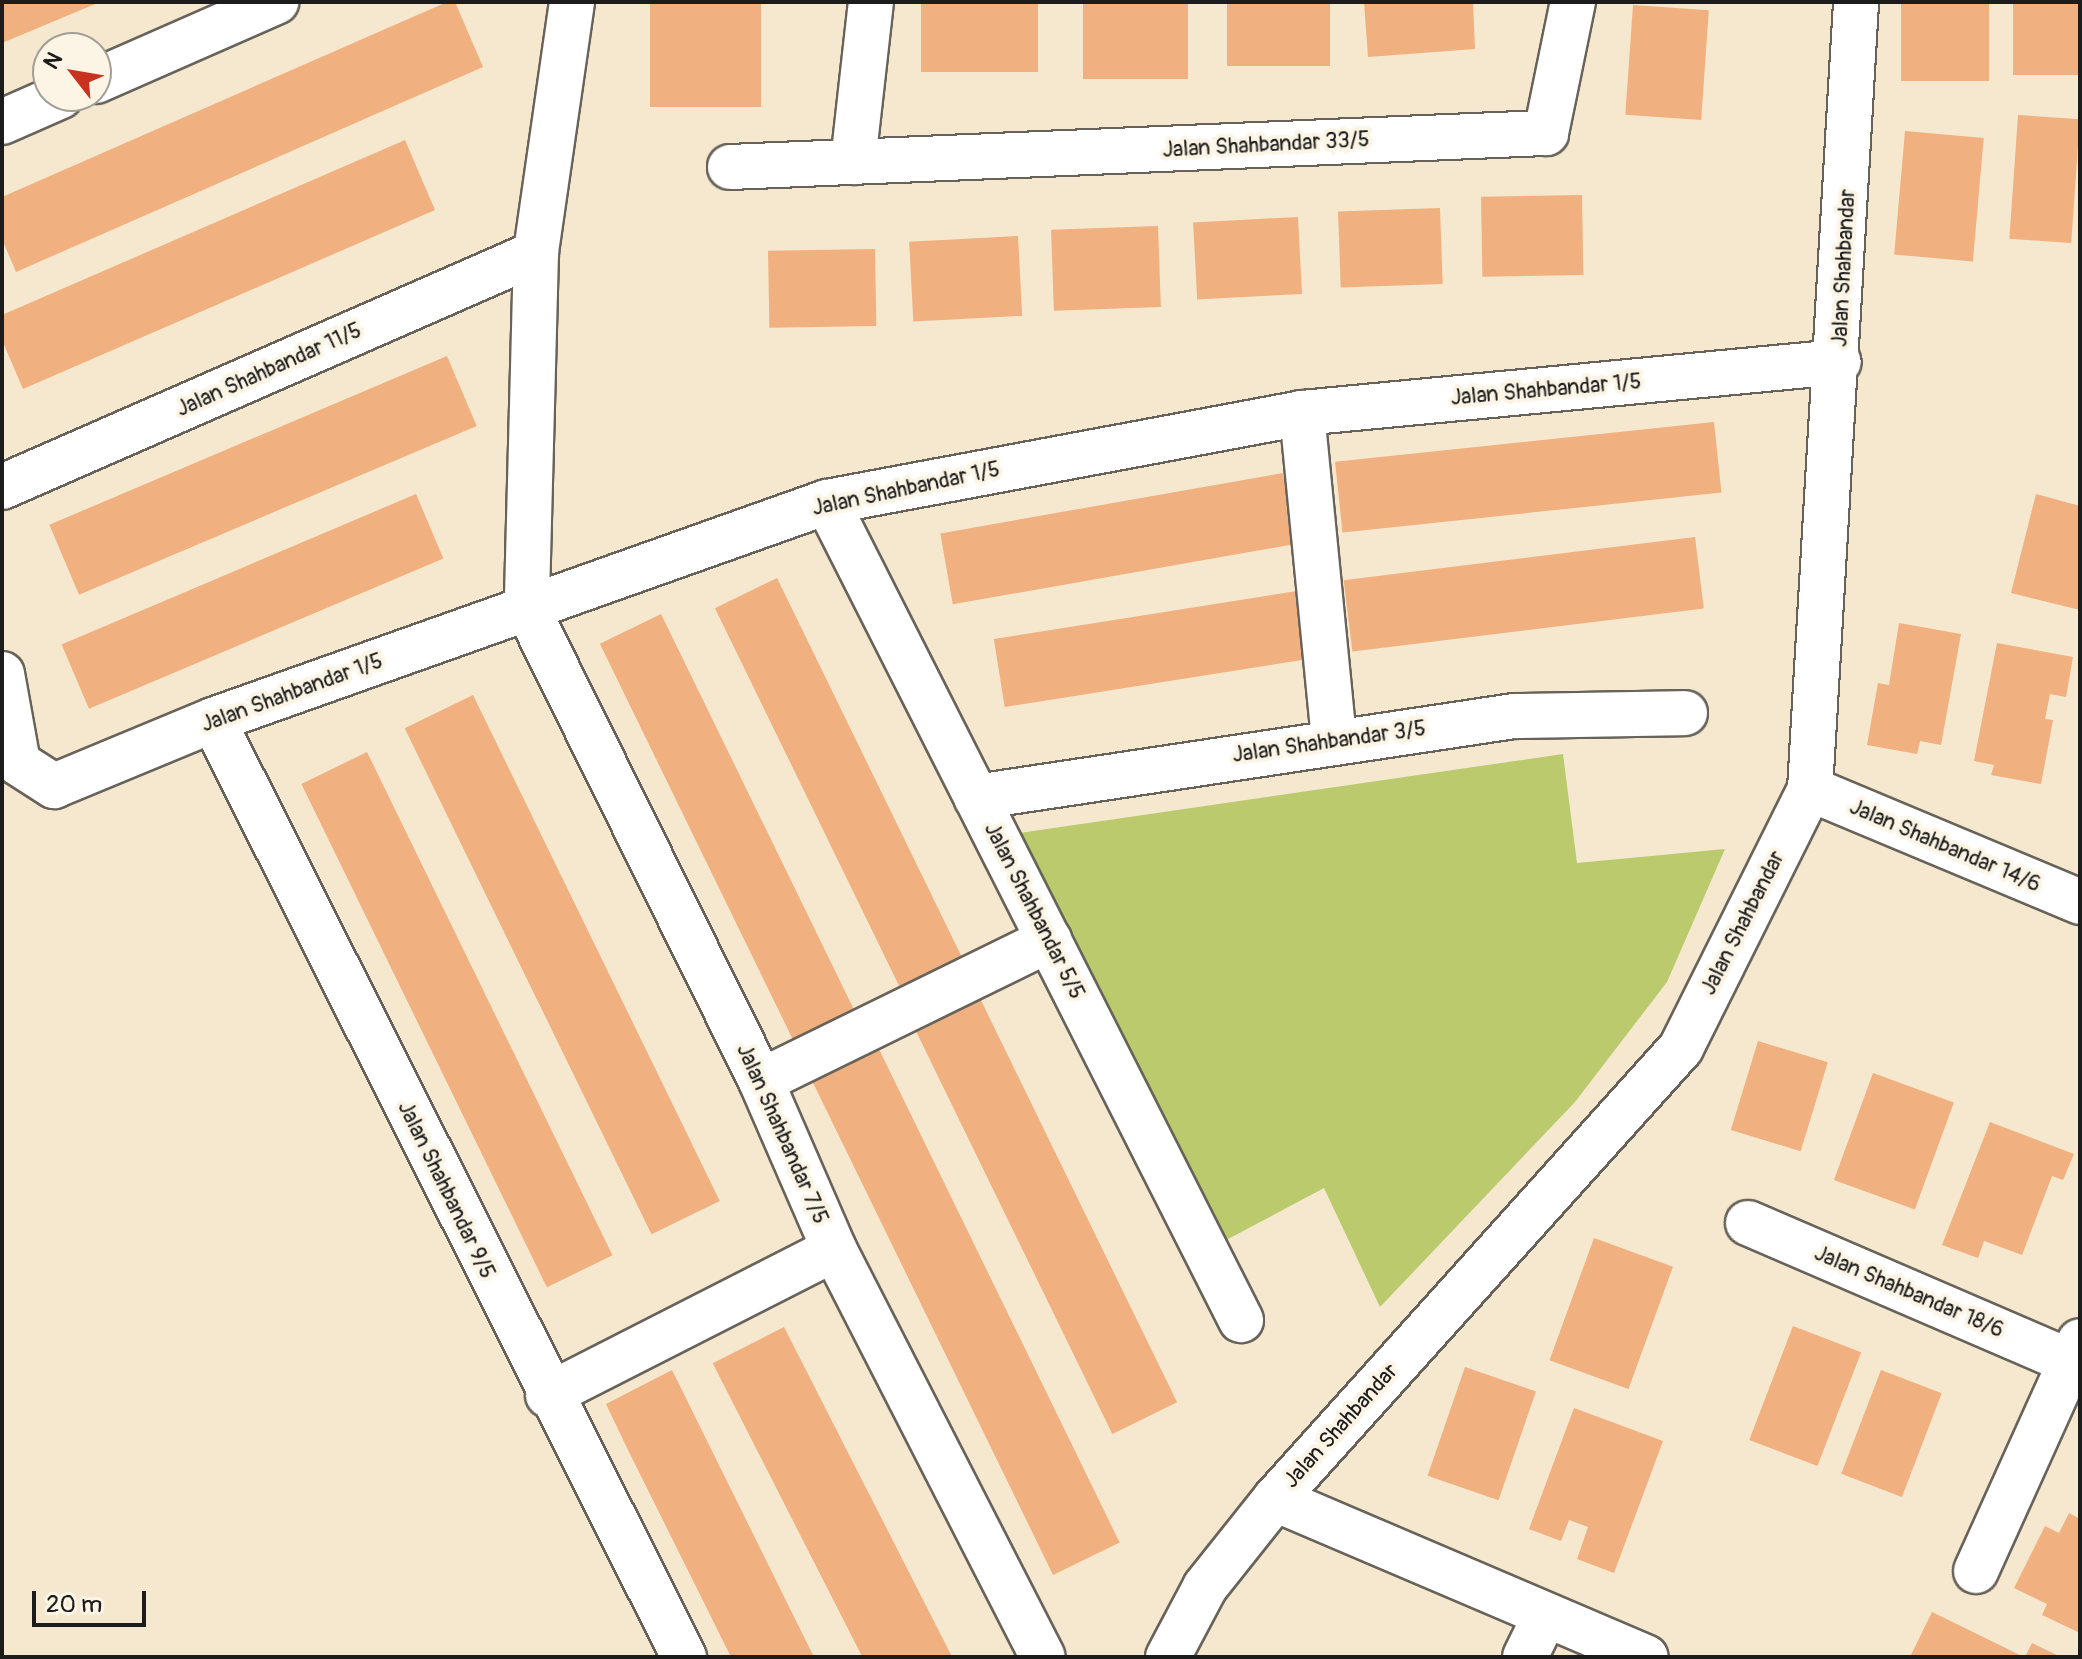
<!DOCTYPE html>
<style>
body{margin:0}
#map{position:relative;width:2082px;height:1659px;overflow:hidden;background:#f5e8ce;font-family:Pangolin,sans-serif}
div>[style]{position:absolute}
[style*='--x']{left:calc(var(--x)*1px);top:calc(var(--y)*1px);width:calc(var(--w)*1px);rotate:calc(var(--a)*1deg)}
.green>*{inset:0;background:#baca6d}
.building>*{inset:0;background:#f0b07f;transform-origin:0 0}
.roads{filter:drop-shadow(2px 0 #68635a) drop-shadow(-2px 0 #68635a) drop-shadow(0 2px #68635a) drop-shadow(0 -2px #68635a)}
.minor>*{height:44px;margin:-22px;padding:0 22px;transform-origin:22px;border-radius:22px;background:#fff}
span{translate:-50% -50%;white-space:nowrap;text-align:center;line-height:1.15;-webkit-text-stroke:8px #fcf5e5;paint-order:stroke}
.street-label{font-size:22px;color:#1c1c1c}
.frame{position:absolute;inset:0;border:4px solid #1c1c1c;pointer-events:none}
.north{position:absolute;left:32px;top:32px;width:80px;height:80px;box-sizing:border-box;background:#fcf5e5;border:2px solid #a29e95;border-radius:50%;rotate:301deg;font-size:22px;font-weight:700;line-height:32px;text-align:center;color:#1c1c1c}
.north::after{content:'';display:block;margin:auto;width:28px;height:36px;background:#c8321e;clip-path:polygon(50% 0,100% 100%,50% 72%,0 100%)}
.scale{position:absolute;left:32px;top:1591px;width:114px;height:36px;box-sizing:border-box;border:4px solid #1c1c1c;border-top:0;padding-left:10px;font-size:24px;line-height:28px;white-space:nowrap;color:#1c1c1c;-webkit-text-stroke:6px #fcf5e5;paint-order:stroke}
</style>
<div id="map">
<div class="green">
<div style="clip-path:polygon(1563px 754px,1577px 863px,1725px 849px,1667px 982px,1575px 1102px,1380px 1307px,1324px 1188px,1213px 1247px,1006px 835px)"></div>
</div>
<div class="building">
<div style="clip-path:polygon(2px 2px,100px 2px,2px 43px)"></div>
<div style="clip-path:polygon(447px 2px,455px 2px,483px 67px,16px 272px,2px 239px,2px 197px)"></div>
<div style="left:650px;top:2px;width:111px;height:105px"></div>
<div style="left:921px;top:2px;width:117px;height:70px"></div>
<div style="left:1083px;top:2px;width:105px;height:77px"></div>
<div style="left:1227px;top:2px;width:103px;height:64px"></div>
<div style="clip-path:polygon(1364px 2px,1473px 2px,1475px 49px,1368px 57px)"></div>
<div style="left:1901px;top:2px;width:88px;height:79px"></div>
<div style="left:2013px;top:2px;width:67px;height:73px"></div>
<div style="left:1633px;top:5px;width:76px;height:110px;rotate:4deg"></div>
<div style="left:2018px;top:115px;width:62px;height:124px;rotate:4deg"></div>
<div style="left:1905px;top:131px;width:79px;height:124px;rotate:5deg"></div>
<div style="clip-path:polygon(405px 140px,435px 210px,23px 389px,2px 340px,2px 315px)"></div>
<div style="left:1582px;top:195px;width:80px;height:101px;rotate:89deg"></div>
<div style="left:1440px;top:208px;width:76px;height:102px;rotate:88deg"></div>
<div style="left:1298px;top:217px;width:77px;height:105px;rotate:87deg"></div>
<div style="left:1158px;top:226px;width:81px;height:107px;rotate:88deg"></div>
<div style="left:1018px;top:236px;width:80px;height:109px;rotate:87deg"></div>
<div style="left:875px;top:249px;width:77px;height:107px;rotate:89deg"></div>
<div style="left:447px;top:356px;width:76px;height:432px;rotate:67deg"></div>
<div style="left:1714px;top:422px;width:71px;height:381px;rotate:84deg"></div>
<div style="left:1283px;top:473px;width:72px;height:348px;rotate:80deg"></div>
<div style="left:416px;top:494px;width:70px;height:385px;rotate:67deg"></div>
<div style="clip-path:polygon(2036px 494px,2080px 506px,2080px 610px,2011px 593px)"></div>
<div style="left:1695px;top:537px;width:72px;height:354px;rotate:83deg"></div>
<div style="left:777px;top:578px;width:421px;height:69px;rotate:64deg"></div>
<div style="left:1303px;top:590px;width:69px;height:313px;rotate:81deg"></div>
<div style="left:661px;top:614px;width:440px;height:68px;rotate:64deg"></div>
<div style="clip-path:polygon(1899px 623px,1961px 634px,1941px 745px,1920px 741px,1917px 754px,1867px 745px,1878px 683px,1889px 685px)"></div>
<div style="clip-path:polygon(1997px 643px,2073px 657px,2066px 697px,2050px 694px,2045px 719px,2053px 720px,2041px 784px,1991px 775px,1994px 765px,1974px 761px)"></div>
<div style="left:473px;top:695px;width:563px;height:76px;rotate:64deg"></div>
<div style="left:367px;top:752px;width:560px;height:73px;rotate:64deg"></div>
<div style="left:975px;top:988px;width:461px;height:72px;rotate:64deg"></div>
<div style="left:875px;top:1041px;width:558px;height:74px;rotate:64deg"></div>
<div style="left:1758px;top:1041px;width:73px;height:93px;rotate:17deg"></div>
<div style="left:1873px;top:1073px;width:86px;height:114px;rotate:20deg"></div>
<div style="clip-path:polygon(1990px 1122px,2074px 1154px,2063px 1180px,2052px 1176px,2022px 1255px,1984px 1241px,1978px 1258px,1942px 1245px)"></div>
<div style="left:1594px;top:1238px;width:84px;height:130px;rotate:20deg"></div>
<div style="left:1793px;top:1326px;width:73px;height:122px;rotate:21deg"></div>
<div style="left:784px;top:1327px;width:369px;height:80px;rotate:63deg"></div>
<div style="left:1465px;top:1367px;width:75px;height:115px;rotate:19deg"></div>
<div style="clip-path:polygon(672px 1370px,804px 1637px,814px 1657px,731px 1657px,629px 1452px,606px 1404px)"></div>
<div style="left:1881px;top:1370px;width:65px;height:111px;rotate:21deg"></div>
<div style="clip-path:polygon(1574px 1408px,1663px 1441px,1614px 1573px,1577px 1559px,1588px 1527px,1569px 1520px,1561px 1541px,1529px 1529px)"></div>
<div style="clip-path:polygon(2069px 1513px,2080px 1519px,2080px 1633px,2042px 1615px,2047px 1604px,2014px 1588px,2045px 1526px,2059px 1533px)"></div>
<div style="clip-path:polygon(1932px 1612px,2024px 1657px,1910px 1657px)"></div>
<div style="clip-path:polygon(2032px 1643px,2061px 1657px,2025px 1657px)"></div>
</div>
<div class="roads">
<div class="minor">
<div style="--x:572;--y:2;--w:254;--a:98.2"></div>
<div style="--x:536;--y:253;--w:355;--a:91.5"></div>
<div style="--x:527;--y:608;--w:528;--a:63.68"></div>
<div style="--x:761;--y:1081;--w:183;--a:66.5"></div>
<div style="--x:834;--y:1249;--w:458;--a:62.9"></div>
<div style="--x:96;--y:81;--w:197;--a:-23.7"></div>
<div style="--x:2;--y:122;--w:64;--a:-23.8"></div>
<div style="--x:853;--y:162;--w:161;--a:-83.6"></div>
<div style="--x:730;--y:167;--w:817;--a:-2.39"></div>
<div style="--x:1546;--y:133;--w:134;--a:-78.4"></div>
<div style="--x:1302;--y:413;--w:330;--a:84.4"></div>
<div style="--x:2;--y:487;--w:583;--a:-23.66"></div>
<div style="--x:827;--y:502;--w:917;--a:63.16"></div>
<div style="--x:2;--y:674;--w:90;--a:79.8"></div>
<div style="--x:18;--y:763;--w:43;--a:32.6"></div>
<div style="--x:54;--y:786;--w:172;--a:-22.5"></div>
<div style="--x:213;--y:720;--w:652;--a:-19.55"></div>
<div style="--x:827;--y:502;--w:483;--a:-10.6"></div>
<div style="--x:1302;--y:413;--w:539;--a:-5.43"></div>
<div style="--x:213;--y:720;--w:1049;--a:63.31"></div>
<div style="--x:1810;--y:789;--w:293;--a:22.7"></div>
<div style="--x:976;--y:797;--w:544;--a:-8.56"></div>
<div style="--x:1514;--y:716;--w:171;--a:-1"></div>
<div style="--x:761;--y:1081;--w:321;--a:-26.1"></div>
<div style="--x:1748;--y:1223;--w:351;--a:23.3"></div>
<div style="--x:548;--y:1395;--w:321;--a:-27"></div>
<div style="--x:1275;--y:1499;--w:403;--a:23.1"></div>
<div style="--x:1976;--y:1571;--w:252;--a:-65.7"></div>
<div style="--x:1168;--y:1657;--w:79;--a:-62.1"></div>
<div style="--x:1205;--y:1587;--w:112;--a:-51.5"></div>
<div style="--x:1275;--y:1499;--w:607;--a:-48.01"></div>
<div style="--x:1681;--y:1048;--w:289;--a:-63.5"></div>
<div style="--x:1810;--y:789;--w:788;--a:-86.65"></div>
<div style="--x:1525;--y:1657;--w:43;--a:-64"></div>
</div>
</div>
<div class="street-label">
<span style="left:1266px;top:145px;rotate:-3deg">Jalan Shahbandar 33/5</span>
<span style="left:1844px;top:268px;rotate:-87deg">Jalan Shahbandar</span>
<span style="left:269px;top:370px;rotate:-24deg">Jalan Shahbandar 11/5</span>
<span style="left:1546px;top:390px;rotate:-5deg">Jalan Shahbandar 1/5</span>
<span style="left:906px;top:489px;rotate:-12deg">Jalan Shahbandar 1/5</span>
<span style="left:292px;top:693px;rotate:-20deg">Jalan Shahbandar 1/5</span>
<span style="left:1329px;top:742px;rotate:-8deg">Jalan Shahbandar 3/5</span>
<span style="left:1945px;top:846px;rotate:23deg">Jalan Shahbandar 14/6</span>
<span style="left:1034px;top:911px;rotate:63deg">Jalan Shahbandar 5/5</span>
<span style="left:1743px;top:923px;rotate:-63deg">Jalan Shahbandar</span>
<span style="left:782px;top:1134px;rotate:66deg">Jalan Shahbandar 7/5</span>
<span style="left:446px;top:1190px;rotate:64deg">Jalan Shahbandar 9/5</span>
<span style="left:1909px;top:1292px;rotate:23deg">Jalan Shahbandar 18/6</span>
<span style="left:1341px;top:1426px;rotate:-48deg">Jalan Shahbandar</span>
</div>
<div class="frame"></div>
<div class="north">N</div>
<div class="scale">20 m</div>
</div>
